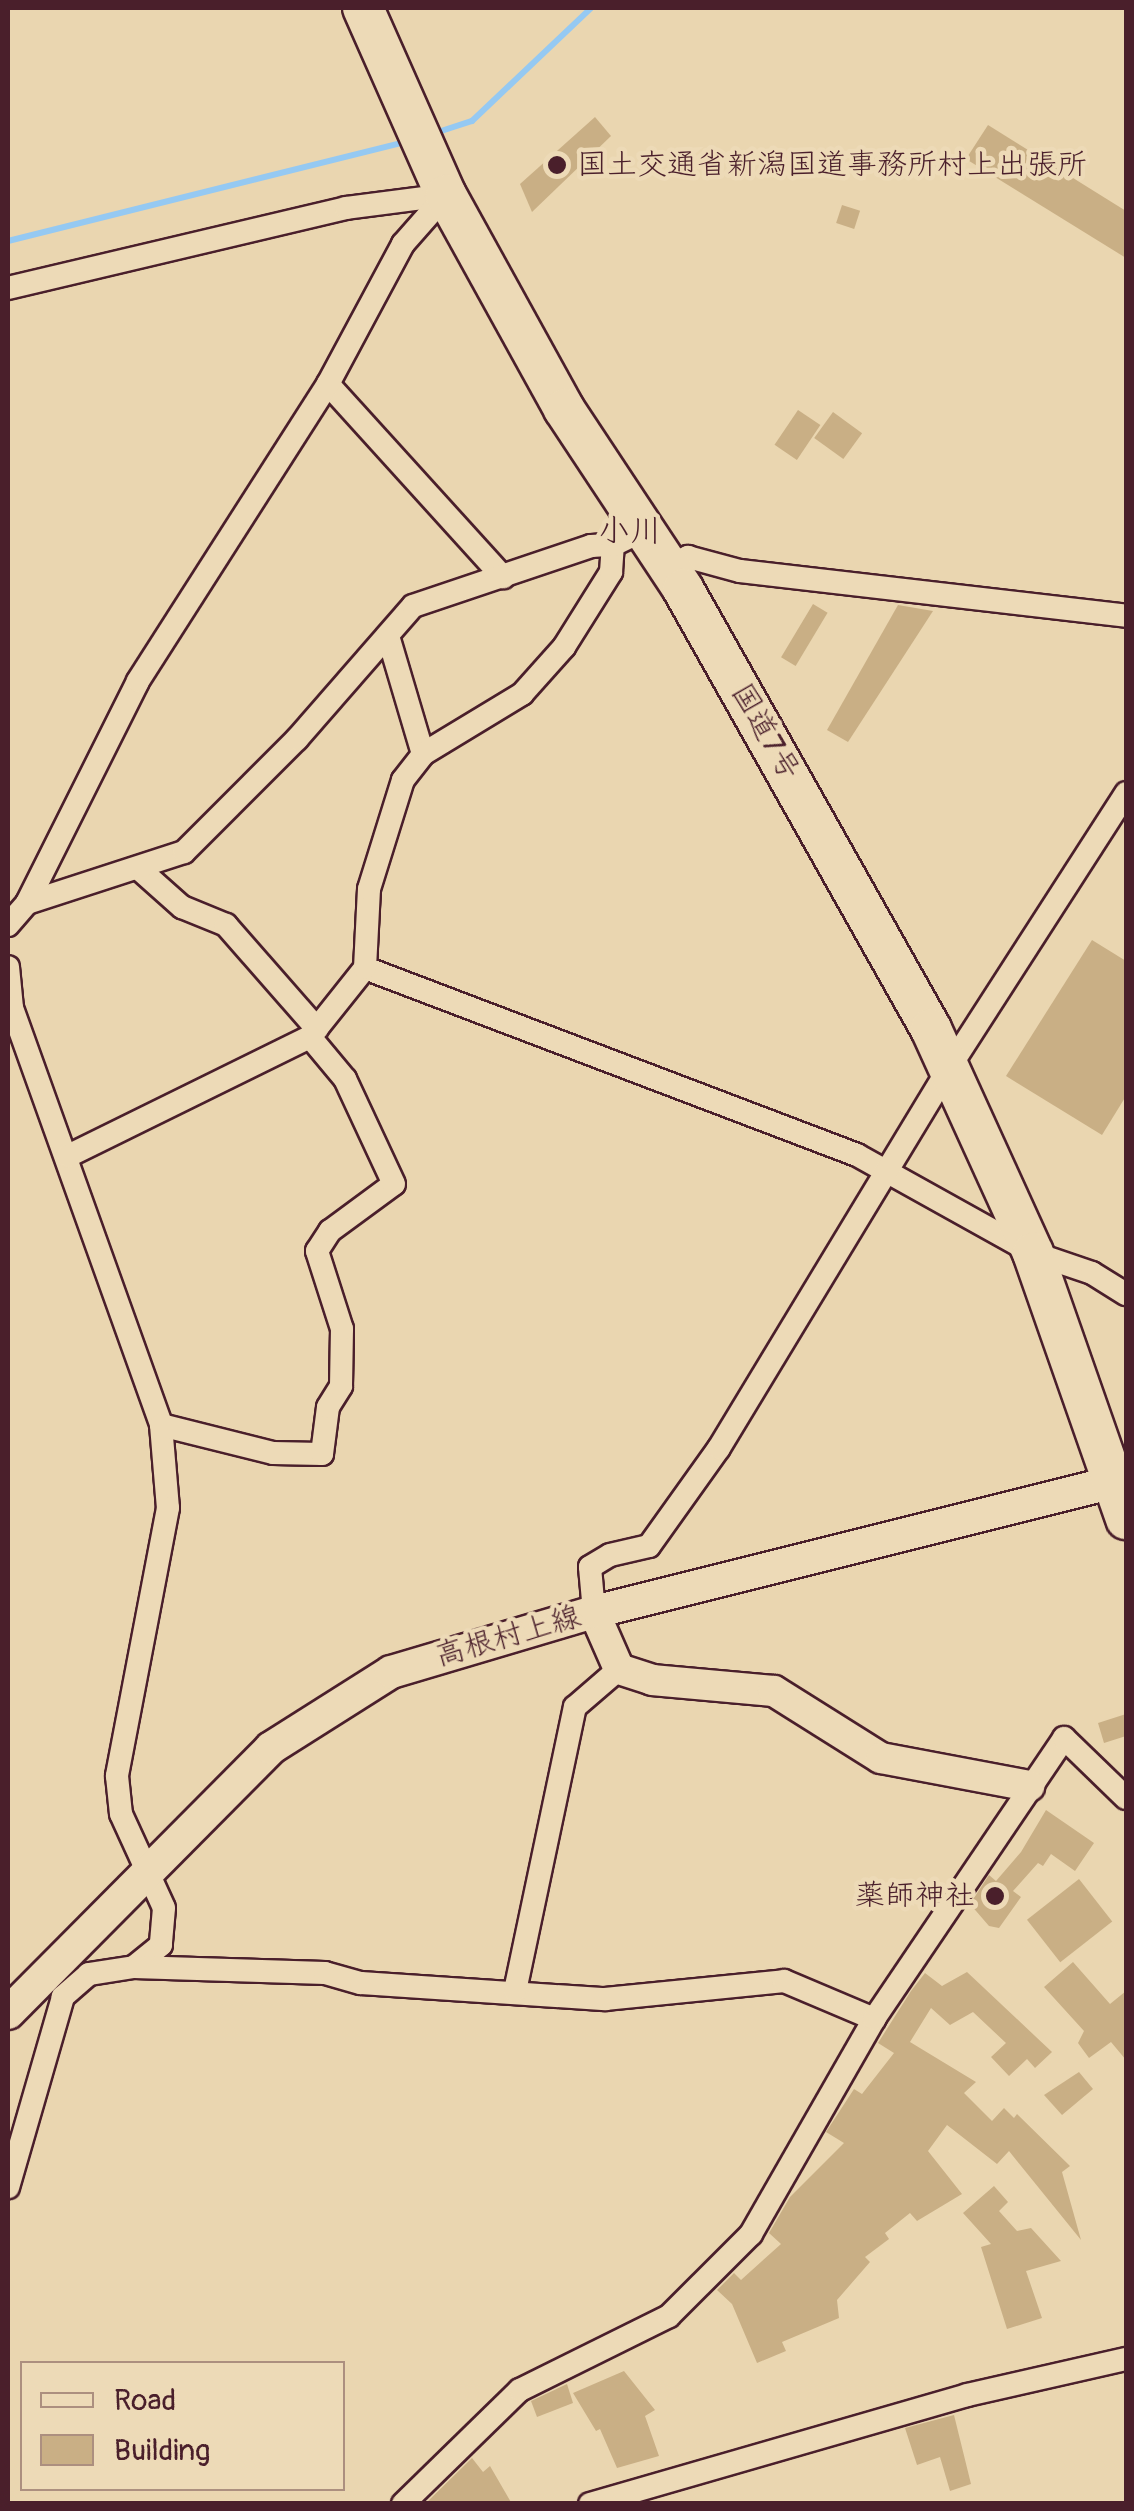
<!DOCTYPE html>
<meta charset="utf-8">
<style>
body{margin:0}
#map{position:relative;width:1134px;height:2511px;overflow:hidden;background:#ead6b0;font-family:Pangolin,"Klee One",sans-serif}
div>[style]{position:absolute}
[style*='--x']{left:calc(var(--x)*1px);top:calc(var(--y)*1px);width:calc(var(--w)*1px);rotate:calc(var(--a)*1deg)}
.stream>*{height:6px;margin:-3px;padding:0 3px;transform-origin:3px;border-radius:3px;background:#95c9f2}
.building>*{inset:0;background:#c9af85;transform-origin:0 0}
.roads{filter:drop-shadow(2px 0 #4a1f2b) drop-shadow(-2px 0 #4a1f2b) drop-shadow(0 2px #4a1f2b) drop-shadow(0 -2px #4a1f2b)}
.minor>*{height:22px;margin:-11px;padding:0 11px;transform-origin:11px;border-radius:11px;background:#eddab7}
.tertiary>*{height:30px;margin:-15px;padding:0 15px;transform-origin:15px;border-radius:15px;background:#eddab7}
.secondary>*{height:32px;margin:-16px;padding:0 16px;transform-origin:16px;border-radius:16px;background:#eddab7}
.trunk>*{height:40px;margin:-20px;padding:0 20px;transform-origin:20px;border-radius:20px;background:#eddab7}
.dots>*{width:28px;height:28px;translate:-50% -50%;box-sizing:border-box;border:5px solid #eddab7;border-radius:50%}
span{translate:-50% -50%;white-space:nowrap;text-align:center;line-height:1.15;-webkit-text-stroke:9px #eddab7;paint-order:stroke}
.poi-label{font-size:30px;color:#4a1f2b}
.left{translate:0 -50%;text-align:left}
.right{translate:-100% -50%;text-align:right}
.street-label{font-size:30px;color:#4a1f2b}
.neighbourhood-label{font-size:32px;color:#4a1f2b}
.frame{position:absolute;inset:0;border:10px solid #4a1f2b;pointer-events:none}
.legend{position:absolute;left:20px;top:2361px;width:325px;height:130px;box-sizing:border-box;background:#eddab7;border:2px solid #ac8f7f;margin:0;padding:12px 18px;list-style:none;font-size:30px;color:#4a1f2b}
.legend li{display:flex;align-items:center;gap:20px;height:50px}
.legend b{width:50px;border:2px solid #ac8f7f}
</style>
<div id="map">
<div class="stream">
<div style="--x:435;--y:133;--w:39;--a:-18"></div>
<div style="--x:472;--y:121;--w:164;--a:-43.5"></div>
<div style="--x:8;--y:241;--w:412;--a:-14"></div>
</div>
<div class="building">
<div style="clip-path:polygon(595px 117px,611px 136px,532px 212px,520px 184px)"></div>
<div style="clip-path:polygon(988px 125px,1126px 211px,1126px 258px,966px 159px)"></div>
<div style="left:842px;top:205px;width:19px;height:19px;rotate:18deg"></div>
<div style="left:798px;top:410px;width:27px;height:42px;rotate:34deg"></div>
<div style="left:833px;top:412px;width:36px;height:32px;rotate:36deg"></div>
<div style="left:813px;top:604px;width:17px;height:62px;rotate:31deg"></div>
<div style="clip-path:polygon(898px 605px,933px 611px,848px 742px,827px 730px)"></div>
<div style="clip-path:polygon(1092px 940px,1126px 961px,1126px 1096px,1102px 1135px,1006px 1076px)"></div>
<div style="clip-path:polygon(1126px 1714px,1126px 1736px,1104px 1743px,1098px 1723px)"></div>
<div style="clip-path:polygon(1046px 1810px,1094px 1843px,1075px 1871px,1051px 1854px,1043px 1866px,1038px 1863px,1013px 1891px,1021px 1897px,999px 1928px,989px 1926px,970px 1904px,989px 1875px,996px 1881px,1021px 1852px)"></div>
<div style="left:1079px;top:1879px;width:54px;height:66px;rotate:52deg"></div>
<div style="clip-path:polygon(1073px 1962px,1110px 2004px,1126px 1991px,1126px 2060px,1111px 2042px,1089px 2058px,1078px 2043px,1084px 2031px,1044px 1987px)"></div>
<div style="clip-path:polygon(967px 1972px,1052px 2052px,1035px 2068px,1027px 2059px,1009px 2076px,991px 2057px,1006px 2043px,973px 2012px,950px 2025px,931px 2008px,910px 2042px,976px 2082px,964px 2093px,992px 2121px,1004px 2108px,1014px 2118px,1017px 2114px,1070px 2166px,1062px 2172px,1081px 2240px,1009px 2151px,997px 2164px,947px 2125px,928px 2151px,962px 2194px,917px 2221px,910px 2213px,885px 2233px,889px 2239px,865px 2257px,870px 2262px,837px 2300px,839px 2318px,782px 2342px,786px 2351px,757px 2363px,732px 2304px,717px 2290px,734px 2273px,741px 2280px,781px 2244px,769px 2233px,790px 2197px,844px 2143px,826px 2132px,854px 2089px,862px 2094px,894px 2053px,878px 2043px,911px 1991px,925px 1973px,942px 1986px)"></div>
<div style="clip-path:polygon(1079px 2072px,1093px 2089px,1062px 2115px,1044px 2095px)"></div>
<div style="clip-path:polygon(994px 2186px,1008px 2202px,999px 2211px,1017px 2231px,1031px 2228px,1061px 2261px,1026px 2271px,1042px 2318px,1007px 2329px,981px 2247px,991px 2244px,963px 2213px)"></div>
<div style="clip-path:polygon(624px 2371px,655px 2410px,645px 2416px,659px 2456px,617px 2468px,600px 2429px,596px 2431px,573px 2393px)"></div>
<div style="clip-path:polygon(567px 2384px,573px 2403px,537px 2417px,531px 2401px)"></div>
<div style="clip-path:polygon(954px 2415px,971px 2484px,950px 2491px,940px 2457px,917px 2465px,905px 2428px)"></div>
<div style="clip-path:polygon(472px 2458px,483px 2472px,490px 2466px,512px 2504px,425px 2504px)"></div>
</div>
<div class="roads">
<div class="minor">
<div style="--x:8;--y:288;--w:347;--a:-13.3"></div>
<div style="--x:346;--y:208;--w:101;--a:-7.4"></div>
<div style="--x:328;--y:384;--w:261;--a:47.8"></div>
<div style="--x:667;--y:568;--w:24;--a:-28"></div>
<div style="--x:688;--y:557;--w:54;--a:15.1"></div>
<div style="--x:740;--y:571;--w:389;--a:6.6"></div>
<div style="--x:388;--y:636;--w:123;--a:73.5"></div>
<div style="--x:138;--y:868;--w:59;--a:41.6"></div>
<div style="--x:182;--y:907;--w:48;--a:22.2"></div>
<div style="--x:226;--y:925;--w:138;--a:48.8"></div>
<div style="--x:27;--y:903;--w:165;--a:-18"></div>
<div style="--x:184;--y:852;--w:160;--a:-45"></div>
<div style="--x:297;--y:739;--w:176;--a:-48.9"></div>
<div style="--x:413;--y:606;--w:188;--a:-18.6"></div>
<div style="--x:591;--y:546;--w:22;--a:-3"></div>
<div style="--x:8;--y:925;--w:29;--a:-49"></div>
<div style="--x:27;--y:903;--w:248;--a:-63.4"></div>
<div style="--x:138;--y:681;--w:353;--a:-57.4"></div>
<div style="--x:328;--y:384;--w:159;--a:-61.8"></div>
<div style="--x:403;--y:244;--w:65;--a:-48.7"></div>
<div style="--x:8;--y:967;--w:41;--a:84.4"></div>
<div style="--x:12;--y:1008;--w:443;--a:70.3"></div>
<div style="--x:161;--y:1425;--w:83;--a:85.2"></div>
<div style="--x:168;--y:1508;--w:273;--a:100.8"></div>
<div style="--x:117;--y:1776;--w:38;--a:84"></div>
<div style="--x:121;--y:1814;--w:103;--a:65.4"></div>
<div style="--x:164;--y:1908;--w:37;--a:95"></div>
<div style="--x:161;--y:1945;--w:35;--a:141"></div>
<div style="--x:134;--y:1967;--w:46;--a:171.2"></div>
<div style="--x:89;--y:1974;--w:35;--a:139"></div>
<div style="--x:63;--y:1997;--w:198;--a:106.1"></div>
<div style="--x:365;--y:968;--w:526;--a:20.81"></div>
<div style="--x:857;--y:1155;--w:201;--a:29.1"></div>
<div style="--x:1033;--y:1253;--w:62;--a:18.7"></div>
<div style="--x:1092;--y:1273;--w:40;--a:32"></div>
<div style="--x:68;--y:1156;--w:270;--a:-26.2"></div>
<div style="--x:310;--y:1037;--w:88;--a:-51.4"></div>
<div style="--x:365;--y:968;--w:79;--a:-87.1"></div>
<div style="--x:369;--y:889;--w:114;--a:-72.7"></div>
<div style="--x:403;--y:780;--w:33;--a:-52"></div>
<div style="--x:423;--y:754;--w:116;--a:-31.2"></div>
<div style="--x:522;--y:694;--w:63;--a:-48.2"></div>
<div style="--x:564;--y:647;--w:89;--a:-57.9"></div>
<div style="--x:611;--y:572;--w:27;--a:-86"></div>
<div style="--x:613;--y:545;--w:34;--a:-26"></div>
<div style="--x:161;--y:1425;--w:115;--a:14"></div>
<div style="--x:273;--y:1453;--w:49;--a:1.2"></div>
<div style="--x:322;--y:1454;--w:47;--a:-82.7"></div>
<div style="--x:328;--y:1407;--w:25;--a:-58"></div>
<div style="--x:341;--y:1386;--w:57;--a:-89"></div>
<div style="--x:342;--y:1329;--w:82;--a:-107.8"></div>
<div style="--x:317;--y:1251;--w:24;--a:-57"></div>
<div style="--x:330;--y:1231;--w:79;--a:-36.3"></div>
<div style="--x:394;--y:1184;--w:116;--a:-115"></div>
<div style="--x:345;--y:1079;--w:55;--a:-129.8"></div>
<div style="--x:594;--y:1612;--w:45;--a:-95.1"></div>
<div style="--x:590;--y:1567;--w:23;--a:-31"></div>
<div style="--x:610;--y:1555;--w:40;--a:-13"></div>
<div style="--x:649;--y:1546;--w:120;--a:-54.5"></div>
<div style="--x:719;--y:1448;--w:444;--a:-58.8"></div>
<div style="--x:949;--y:1068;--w:327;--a:-57.2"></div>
<div style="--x:134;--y:1967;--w:191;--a:1.8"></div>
<div style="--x:325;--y:1973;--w:37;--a:16"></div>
<div style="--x:361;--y:1983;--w:245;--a:3.8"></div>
<div style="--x:605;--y:1999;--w:180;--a:-5.7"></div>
<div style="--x:784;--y:1981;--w:98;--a:22.9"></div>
<div style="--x:515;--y:1991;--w:290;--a:-78.1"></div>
<div style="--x:575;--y:1707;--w:58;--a:-40.8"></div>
<div style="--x:403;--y:2504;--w:163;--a:-44.3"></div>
<div style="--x:520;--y:2390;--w:166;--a:-26.4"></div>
<div style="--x:669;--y:2316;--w:116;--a:-45"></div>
<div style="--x:751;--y:2234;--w:248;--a:-60.2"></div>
<div style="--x:874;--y:2019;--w:339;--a:-55.9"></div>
<div style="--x:1064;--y:1738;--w:86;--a:44.1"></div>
<div style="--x:590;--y:2504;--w:392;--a:-16.1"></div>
<div style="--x:967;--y:2395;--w:163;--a:-12.8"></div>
</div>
<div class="tertiary">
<div style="--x:594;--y:1612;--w:62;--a:66.3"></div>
<div style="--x:619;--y:1669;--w:35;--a:18"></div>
<div style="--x:652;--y:1680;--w:122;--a:5.2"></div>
<div style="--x:774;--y:1691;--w:126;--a:32.1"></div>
<div style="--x:881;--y:1758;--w:151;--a:10.7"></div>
</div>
<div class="secondary">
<div style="--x:8;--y:2013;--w:373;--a:-45.2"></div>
<div style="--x:271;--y:1748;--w:142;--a:-32.3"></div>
<div style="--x:391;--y:1672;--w:212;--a:-16.5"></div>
<div style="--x:594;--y:1612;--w:548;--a:-14.04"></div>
</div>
<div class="trunk">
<div style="--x:363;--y:8;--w:205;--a:66.1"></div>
<div style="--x:446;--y:195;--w:244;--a:61.1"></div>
<div style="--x:564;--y:409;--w:216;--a:56.5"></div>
<div style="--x:683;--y:589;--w:505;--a:60.59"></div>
<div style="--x:931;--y:1029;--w:246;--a:65.5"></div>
<div style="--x:1033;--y:1253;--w:282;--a:70.7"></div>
</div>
</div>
<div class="dots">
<div style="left:557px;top:165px;background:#4a1f2b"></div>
<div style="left:995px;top:1896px;background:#4a1f2b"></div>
</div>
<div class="poi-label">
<span class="left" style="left:577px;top:165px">国土交通省新潟国道事務所村上出張所</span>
<span class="right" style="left:975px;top:1896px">薬師神社</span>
</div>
<div class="street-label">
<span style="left:765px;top:732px;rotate:60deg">国道7号</span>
<span style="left:508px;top:1637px;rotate:-16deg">高根村上線</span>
</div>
<div class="neighbourhood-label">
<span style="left:630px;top:531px">小川</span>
</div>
<div class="frame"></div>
<ul class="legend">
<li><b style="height:12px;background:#eddab7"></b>Road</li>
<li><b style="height:28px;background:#c9af85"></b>Building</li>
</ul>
</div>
